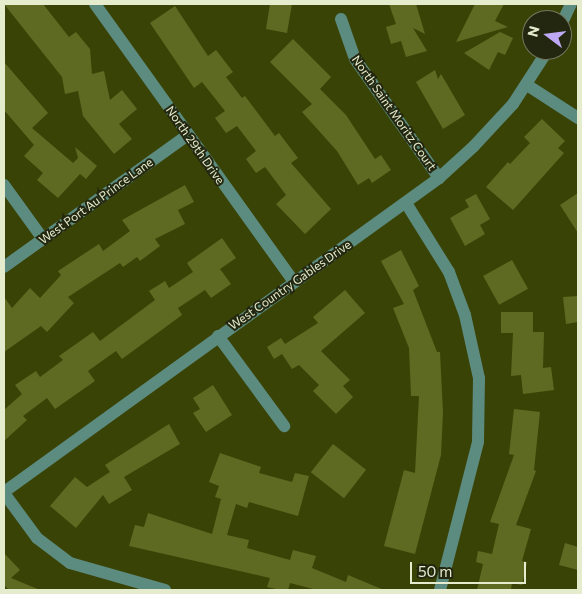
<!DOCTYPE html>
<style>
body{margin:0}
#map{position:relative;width:582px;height:594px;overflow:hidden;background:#3a4306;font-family:Commissioner,sans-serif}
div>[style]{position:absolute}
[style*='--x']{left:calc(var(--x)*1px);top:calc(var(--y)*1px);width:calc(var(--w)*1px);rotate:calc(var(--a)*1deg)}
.building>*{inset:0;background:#5e6a22;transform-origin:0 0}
.minor>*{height:12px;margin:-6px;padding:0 6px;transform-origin:6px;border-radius:6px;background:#5c8b7f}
span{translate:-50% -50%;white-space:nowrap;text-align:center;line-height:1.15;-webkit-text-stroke:4px #232710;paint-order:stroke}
.street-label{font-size:12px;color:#e5ecce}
.frame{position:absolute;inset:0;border:5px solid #e5ecce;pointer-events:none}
.north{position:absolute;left:522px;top:10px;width:50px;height:50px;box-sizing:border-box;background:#232710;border:1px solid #71765c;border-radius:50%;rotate:285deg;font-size:14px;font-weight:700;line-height:20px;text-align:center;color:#e5ecce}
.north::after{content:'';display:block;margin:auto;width:18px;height:22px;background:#bfa9f4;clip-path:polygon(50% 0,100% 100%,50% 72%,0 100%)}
.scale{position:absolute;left:410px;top:562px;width:116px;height:22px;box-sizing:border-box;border:2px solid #e5ecce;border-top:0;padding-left:6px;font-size:15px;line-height:18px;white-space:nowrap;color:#e5ecce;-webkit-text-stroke:4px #232710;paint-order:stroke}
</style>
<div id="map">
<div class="building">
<div style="clip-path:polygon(4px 4px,43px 4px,69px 37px,76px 32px,90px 49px,92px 74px,104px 71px,110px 100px,122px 90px,137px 109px,119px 124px,132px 139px,114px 154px,83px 116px,78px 91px,65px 94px,62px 77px)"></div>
<div style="clip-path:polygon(270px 4px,292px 4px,287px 33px,266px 29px)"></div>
<div style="clip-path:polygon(389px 4px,416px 4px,425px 34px,413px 28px,427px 51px,406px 57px,401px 41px,391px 44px,386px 27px,396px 24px)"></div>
<div style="clip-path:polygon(475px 4px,504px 4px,495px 21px,508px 27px,456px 42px)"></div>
<div style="clip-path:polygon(175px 6px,208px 56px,216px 50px,233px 72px,226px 77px,242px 98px,245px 96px,275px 136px,279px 133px,298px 158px,291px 163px,331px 209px,305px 234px,276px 204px,286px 195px,265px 167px,256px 173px,246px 159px,256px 151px,237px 126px,226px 133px,215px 118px,225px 111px,202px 82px,194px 88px,150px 23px)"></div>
<div style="clip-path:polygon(500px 32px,513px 38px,505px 55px,498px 52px,489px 70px,464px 53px)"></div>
<div style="clip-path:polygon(293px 39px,331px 77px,320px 89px,346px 115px,375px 159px,381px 155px,391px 170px,372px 183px,369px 178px,358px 185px,337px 151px,302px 112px,312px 104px,270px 62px)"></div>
<div style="clip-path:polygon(4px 62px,48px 113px,32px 128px,73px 163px,78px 158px,75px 147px,97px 166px,86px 179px,80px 174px,58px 198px,37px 180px,43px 173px,24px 156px,34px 145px,4px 110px)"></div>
<div style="clip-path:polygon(435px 70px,438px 79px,441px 74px,465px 115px,443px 129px,416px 82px)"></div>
<div style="clip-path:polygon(542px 119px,565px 141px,558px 148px,564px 153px,513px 210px,486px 187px,508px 162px,510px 164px,530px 143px,524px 137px)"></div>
<div style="clip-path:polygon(185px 185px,194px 202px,178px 210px,185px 224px,155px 239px,160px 246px,140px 261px,137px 257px,123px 267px,120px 263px,68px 297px,74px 303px,47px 332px,41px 326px,4px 352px,4px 297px,12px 308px,30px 288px,40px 298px,61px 275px,58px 271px,99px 244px,103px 251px,130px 231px,122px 220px)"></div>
<div style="clip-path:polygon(578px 193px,578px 233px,560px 205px)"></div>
<div style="clip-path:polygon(476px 194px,490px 219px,480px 225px,485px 234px,465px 246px,450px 218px,469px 207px,465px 200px)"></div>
<div style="clip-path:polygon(222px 238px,236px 258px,220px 269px,231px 284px,211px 298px,205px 290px,178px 308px,182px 315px,122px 359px,116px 351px,88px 371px,95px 381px,55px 409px,47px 398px,23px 416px,27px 420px,4px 441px,4px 410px,22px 394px,15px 385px,36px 371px,40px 377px,63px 360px,59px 356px,93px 332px,100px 341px,155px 300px,149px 291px,165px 281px,169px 288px,193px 272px,187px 263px)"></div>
<div style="clip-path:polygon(401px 250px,419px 286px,413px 290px,437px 352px,440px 352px,443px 413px,441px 455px,415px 554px,384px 546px,404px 470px,415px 473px,419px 396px,411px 396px,409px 348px,393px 308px,404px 304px,381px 261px)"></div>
<div style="left:512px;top:260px;width:33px;height:33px;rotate:61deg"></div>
<div style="clip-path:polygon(345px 290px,365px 313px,321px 351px,350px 380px,343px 386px,353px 397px,336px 414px,313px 391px,319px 385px,299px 365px,292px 369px,282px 354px,274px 359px,267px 347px,281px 338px,285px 344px,318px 323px,313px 317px)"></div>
<div style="clip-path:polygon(578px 296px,578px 322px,566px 324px,563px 297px)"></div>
<div style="clip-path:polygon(501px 312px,533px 312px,533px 332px,544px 332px,543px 368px,551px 367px,554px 390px,523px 394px,521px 375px,511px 376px,513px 333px,501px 333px)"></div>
<div style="clip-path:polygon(213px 385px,232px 415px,206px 432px,193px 413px,200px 409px,193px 398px)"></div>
<div style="clip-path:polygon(514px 409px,540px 412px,534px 470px,536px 471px,516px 525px,531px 529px,522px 561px,527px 562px,522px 585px,512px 583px,511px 590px,477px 590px,483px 564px,476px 562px,478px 551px,492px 554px,499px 524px,490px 522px,514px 455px,509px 454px)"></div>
<div style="clip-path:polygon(169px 424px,180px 444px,124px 477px,132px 490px,109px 504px,103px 495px,76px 528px,50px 506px,75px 477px,87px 487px,110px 472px,105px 465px)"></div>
<div style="left:333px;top:444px;width:42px;height:36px;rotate:38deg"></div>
<div style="clip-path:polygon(220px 453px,261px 467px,259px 473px,292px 482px,295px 473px,309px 476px,298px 516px,249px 502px,247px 508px,236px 504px,227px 535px,249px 540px,247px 548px,290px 560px,293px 550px,316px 556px,312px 568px,346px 582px,348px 575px,384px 590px,317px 590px,290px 583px,288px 590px,281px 590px,267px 587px,270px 578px,129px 546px,135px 525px,144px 527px,148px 513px,212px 534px,221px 499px,215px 497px,219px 486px,209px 482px)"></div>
<div style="clip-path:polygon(565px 543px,578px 547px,578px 570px,559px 565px)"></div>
<div style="clip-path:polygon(4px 553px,20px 570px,11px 578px,40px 590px,9px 590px,4px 585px)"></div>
</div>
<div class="minor">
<div style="--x:95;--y:4;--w:342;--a:54.4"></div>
<div style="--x:341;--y:19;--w:42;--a:70.7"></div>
<div style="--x:355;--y:59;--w:146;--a:54.8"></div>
<div style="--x:562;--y:23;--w:21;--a:-65"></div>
<div style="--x:527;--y:85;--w:61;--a:32.9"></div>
<div style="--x:4;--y:185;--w:67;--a:54.2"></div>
<div style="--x:406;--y:203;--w:81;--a:58.1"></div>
<div style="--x:449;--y:272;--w:46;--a:69.6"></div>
<div style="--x:465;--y:315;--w:65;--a:77.5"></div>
<div style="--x:479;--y:378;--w:64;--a:90.9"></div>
<div style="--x:478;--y:442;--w:153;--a:104.4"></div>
<div style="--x:4;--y:267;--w:226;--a:-35.7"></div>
<div style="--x:218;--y:336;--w:112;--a:53.7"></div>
<div style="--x:4;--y:492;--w:536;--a:-35.82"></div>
<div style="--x:439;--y:178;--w:47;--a:-42.4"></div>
<div style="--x:474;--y:146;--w:57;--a:-47.1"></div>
<div style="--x:513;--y:104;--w:64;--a:-57.1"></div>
<div style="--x:4;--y:493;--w:56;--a:53.7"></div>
<div style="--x:37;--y:538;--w:41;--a:37.1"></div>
<div style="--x:70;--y:563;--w:99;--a:15.9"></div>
</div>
<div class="street-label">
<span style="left:394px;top:113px;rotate:55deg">North Saint Moritz Court</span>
<span style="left:195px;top:145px;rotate:55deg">North 29th Drive</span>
<span style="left:96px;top:201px;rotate:-36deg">West Port Au Prince Lane</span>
<span style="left:290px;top:285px;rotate:-35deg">West Country Gables Drive</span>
</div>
<div class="frame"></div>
<div class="north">N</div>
<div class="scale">50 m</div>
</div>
